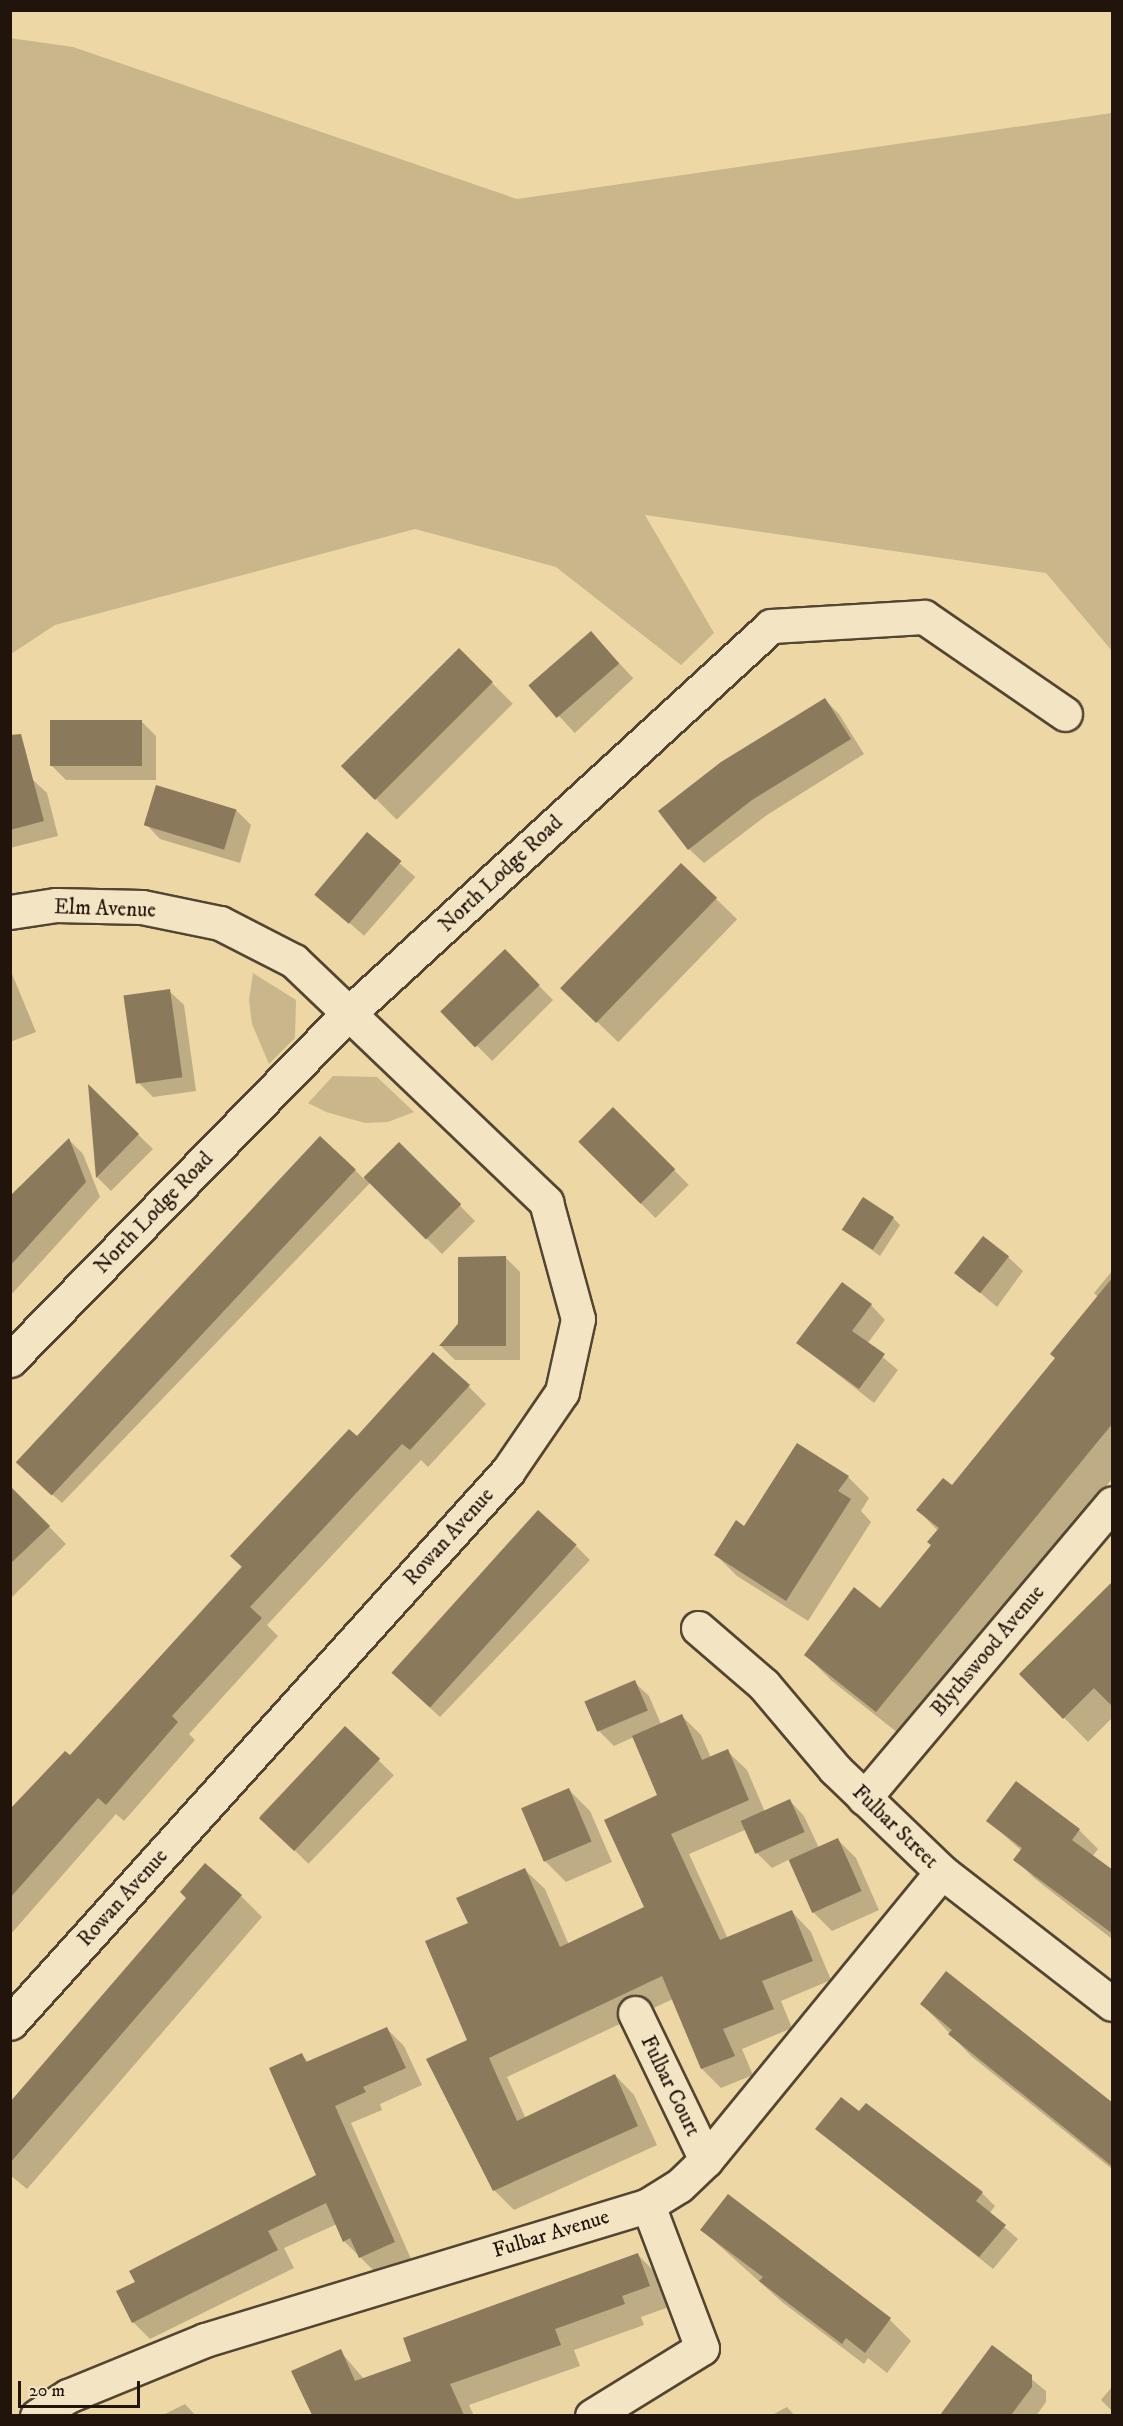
<!DOCTYPE html>
<style>
body{margin:0}
#map{position:relative;width:1123px;height:2426px;overflow:hidden;background:#edd7a5;font-family:"IM FELL DW Pica",serif}
div>[style]{position:absolute}
[style*='--x']{left:calc(var(--x)*1px);top:calc(var(--y)*1px);width:calc(var(--w)*1px);rotate:calc(var(--a)*1deg)}
.green>*{inset:0;background:#cab68b}
.shadow>*{inset:0;background:#0003;transform-origin:0 0}
.building>*{inset:0;background:#8b795b;transform-origin:0 0}
.roads{filter:drop-shadow(2px 0 #544532) drop-shadow(-2px 0 #544532) drop-shadow(0 2px #544532) drop-shadow(0 -2px #544532)}
.minor>*{height:33px;margin:-16.5px;padding:0 16.5px;transform-origin:16.5px;border-radius:16.5px;background:#f3e5c4}
span{translate:-50% -50%;white-space:nowrap;text-align:center;line-height:1.15;-webkit-text-stroke:4.5px #f3e5c4;paint-order:stroke}
.street-label{font-size:21px;color:#21140b}
.frame{position:absolute;inset:0;border:12px solid #21140b;pointer-events:none}
.scale{position:absolute;left:18px;top:2381px;width:122px;height:27px;box-sizing:border-box;border:3px solid #21140b;border-top:0;padding-left:8px;font-size:18px;line-height:21px;white-space:nowrap;color:#21140b;-webkit-text-stroke:4px #f3e5c4;paint-order:stroke}
</style>
<div id="map">
<div class="green">
<div style="clip-path:polygon(10px 38px,73px 47px,517px 199px,1112px 113px,1112px 651px,1046px 573px,645px 515px,714px 633px,681px 665px,556px 567px,415px 529px,55px 625px,11px 654px)"></div>
<div style="clip-path:polygon(253px 973px,296px 1000px,295px 1038px,269px 1064px,252px 1024px,249px 1000px)"></div>
<div style="clip-path:polygon(333px 1076px,377px 1077px,414px 1112px,388px 1122px,365px 1123px,326px 1112px,308px 1103px)"></div>
</div>
<div class="shadow">
<div style="left:591px;top:633px;width:62px;height:80px;rotate:47deg"></div>
<div style="left:459px;top:650px;width:76px;height:164px;rotate:45deg"></div>
<div style="clip-path:polygon(824px 699px,839px 714px,864px 754px,767px 815px,704px 863px,689px 849px)"></div>
<div style="clip-path:polygon(142px 722px,156px 736px,156px 780px,66px 780px,51px 765px)"></div>
<div style="clip-path:polygon(32px 779px,47px 793px,58px 836px,10px 848px,10px 785px)"></div>
<div style="clip-path:polygon(236px 810px,251px 825px,240px 863px,160px 839px,146px 824px)"></div>
<div style="left:367px;top:835px;width:64px;height:78px;rotate:41deg"></div>
<div style="left:681px;top:865px;width:78px;height:171px;rotate:44deg"></div>
<div style="left:505px;top:952px;width:68px;height:86px;rotate:45deg"></div>
<div style="clip-path:polygon(10px 969px,36px 1032px,10px 1042px)"></div>
<div style="clip-path:polygon(169px 991px,184px 1005px,196px 1091px,153px 1097px,138px 1082px)"></div>
<div style="clip-path:polygon(90px 1088px,153px 1149px,111px 1191px,97px 1177px)"></div>
<div style="left:613px;top:1109px;width:107px;height:47px;rotate:45deg"></div>
<div style="clip-path:polygon(69px 1140px,83px 1154px,100px 1197px,10px 1296px,10px 1196px)"></div>
<div style="clip-path:polygon(399px 1144px,475px 1221px,442px 1254px,371px 1182px,62px 1503px,26px 1471px,355px 1170px,364px 1179px)"></div>
<div style="clip-path:polygon(893px 1218px,900px 1225px,880px 1256px,844px 1230px)"></div>
<div style="clip-path:polygon(1008px 1257px,1023px 1271px,997px 1307px,957px 1273px)"></div>
<div style="clip-path:polygon(506px 1258px,520px 1272px,520px 1360px,455px 1360px,441px 1346px)"></div>
<div style="clip-path:polygon(1112px 1271px,1112px 1479px,903px 1737px,832px 1681px,806px 1655px,881px 1610px,932px 1545px,938px 1531px,918px 1510px,952px 1487px,1057px 1358px,1098px 1297px,1094px 1293px)"></div>
<div style="clip-path:polygon(871px 1305px,885px 1320px,867px 1344px,898px 1370px,874px 1403px,798px 1343px)"></div>
<div style="clip-path:polygon(468px 1386px,486px 1404px,428px 1467px,421px 1460px,267px 1625px,278px 1636px,189px 1734px,195px 1740px,124px 1821px,116px 1814px,10px 1935px,10px 1812px,70px 1757px,357px 1438px)"></div>
<div style="clip-path:polygon(848px 1477px,869px 1498px,861px 1511px,871px 1522px,808px 1621px,737px 1576px,716px 1555px,745px 1528px)"></div>
<div style="clip-path:polygon(15px 1492px,66px 1544px,10px 1599px,10px 1497px)"></div>
<div style="clip-path:polygon(576px 1546px,590px 1560px,440px 1717px,407px 1687px)"></div>
<div style="clip-path:polygon(1112px 1584px,1112px 1718px,1088px 1742px,1021px 1674px)"></div>
<div style="clip-path:polygon(634px 1682px,649px 1696px,661px 1724px,681px 1715px,701px 1735px,711px 1758px,727px 1751px,747px 1770px,765px 1812px,790px 1801px,804px 1816px,819px 1848px,837px 1839px,856px 1858px,879px 1910px,832px 1931px,814px 1913px,790px 1859px,772px 1868px,757px 1853px,747px 1829px,689px 1854px,728px 1939px,792px 1912px,811px 1932px,831px 1980px,781px 2001px,792px 2028px,742px 2049px,753px 2075px,721px 2088px,702px 2069px,673px 1999px,507px 2077px,526px 2119px,615px 2075px,634px 2095px,657px 2145px,514px 2210px,494px 2190px,469px 2041px,470px 1924px,525px 1870px,545px 1889px,569px 1945px,646px 1908px,659px 1796px,634px 1737px,614px 1746px,599px 1731px)"></div>
<div style="left:345px;top:1728px;width:68px;height:123px;rotate:44deg"></div>
<div style="clip-path:polygon(569px 1790px,590px 1811px,612px 1862px,566px 1882px,545px 1861px)"></div>
<div style="clip-path:polygon(988px 1821px,1079px 1830px,1098px 1849px,1092px 1857px,1112px 1872px,1112px 1939px,1034px 1878px,1015px 1859px,1022px 1851px)"></div>
<div style="clip-path:polygon(241px 1896px,262px 1917px,27px 2189px,10px 2175px,10px 2104px)"></div>
<div style="clip-path:polygon(922px 2004px,1112px 2105px,1112px 2169px,971px 2056px)"></div>
<div style="clip-path:polygon(387px 2029px,404px 2046px,422px 2085px,380px 2104px,382px 2110px,351px 2123px,411px 2259px,377px 2274px,344px 2241px,337px 2224px,284px 2248px,294px 2268px,150px 2339px,133px 2322px,318px 2176px,302px 2055px,309px 2063px)"></div>
<div style="clip-path:polygon(859px 2113px,982px 2193px,995px 2206px,989px 2214px,1018px 2239px,993px 2269px,817px 2129px)"></div>
<div style="clip-path:polygon(728px 2197px,890px 2320px,911px 2341px,887px 2373px,868px 2358px,864px 2364px,782px 2302px,702px 2230px)"></div>
<div style="clip-path:polygon(638px 2255px,658px 2275px,669px 2307px,641px 2317px,644px 2325px,574px 2350px,580px 2366px,469px 2405px,474px 2416px,313px 2416px,293px 2372px,340px 2351px,364px 2379px,413px 2361px)"></div>
<div style="clip-path:polygon(992px 2347px,1046px 2391px,1046px 2402px,1036px 2416px,942px 2416px)"></div>
<div style="clip-path:polygon(1112px 2387px,1112px 2411px,1101px 2400px)"></div>
<div style="clip-path:polygon(185px 2404px,196px 2416px,161px 2416px)"></div>
<div style="clip-path:polygon(787px 2407px,795px 2416px,770px 2416px)"></div>
</div>
<div class="building">
<div style="left:591px;top:631px;width:43px;height:83px;rotate:49deg"></div>
<div style="left:459px;top:648px;width:48px;height:167px;rotate:45deg"></div>
<div style="clip-path:polygon(825px 698px,851px 739px,752px 800px,688px 850px,658px 811px,721px 762px)"></div>
<div style="left:50px;top:720px;width:92px;height:46px"></div>
<div style="clip-path:polygon(21px 734px,44px 821px,10px 830px,10px 735px)"></div>
<div style="left:156px;top:785px;width:84px;height:42px;rotate:17deg"></div>
<div style="left:367px;top:832px;width:45px;height:82px;rotate:40deg"></div>
<div style="left:681px;top:863px;width:50px;height:174px;rotate:44deg"></div>
<div style="left:505px;top:949px;width:50px;height:90px;rotate:46deg"></div>
<div style="left:170px;top:989px;width:89px;height:47px;rotate:82deg"></div>
<div style="clip-path:polygon(88px 1084px,139px 1134px,96px 1178px)"></div>
<div style="left:613px;top:1107px;width:88px;height:49px;rotate:45deg"></div>
<div style="left:320px;top:1136px;width:49px;height:446px;rotate:43deg"></div>
<div style="clip-path:polygon(69px 1138px,86px 1182px,10px 1266px,10px 1196px)"></div>
<div style="left:399px;top:1142px;width:88px;height:50px;rotate:45deg"></div>
<div style="left:863px;top:1197px;width:37px;height:39px;rotate:33deg"></div>
<div style="left:983px;top:1236px;width:33px;height:47px;rotate:38deg"></div>
<div style="clip-path:polygon(506px 1256px,506px 1346px,439px 1346px,458px 1324px,458px 1257px)"></div>
<div style="clip-path:polygon(1113px 1277px,1113px 1423px,876px 1712px,804px 1655px,854px 1587px,880px 1608px,931px 1545px,927px 1542px,939px 1528px,916px 1510px,943px 1478px,952px 1485px,1055px 1358px,1050px 1354px)"></div>
<div style="clip-path:polygon(842px 1282px,872px 1304px,852px 1331px,885px 1354px,859px 1389px,796px 1343px)"></div>
<div style="clip-path:polygon(433px 1352px,470px 1385px,410px 1450px,402px 1444px,250px 1607px,262px 1618px,172px 1716px,178px 1722px,106px 1805px,98px 1798px,10px 1898px,10px 1809px,65px 1751px,70px 1755px,242px 1567px,230px 1556px,349px 1429px,357px 1436px)"></div>
<div style="clip-path:polygon(797px 1443px,849px 1476px,838px 1491px,851px 1499px,786px 1601px,714px 1555px,736px 1520px,744px 1526px)"></div>
<div style="clip-path:polygon(10px 1486px,50px 1526px,10px 1564px)"></div>
<div style="left:538px;top:1510px;width:52px;height:219px;rotate:42deg"></div>
<div style="clip-path:polygon(1113px 1581px,1113px 1707px,1094px 1688px,1063px 1719px,1019px 1674px)"></div>
<div style="left:635px;top:1680px;width:33px;height:55px;rotate:67deg"></div>
<div style="clip-path:polygon(682px 1714px,702px 1760px,728px 1749px,749px 1800px,671px 1834px,720px 1940px,792px 1910px,813px 1961px,762px 1981px,774px 2009px,723px 2029px,735px 2056px,701px 2069px,662px 1976px,489px 2058px,517px 2121px,615px 2074px,638px 2126px,493px 2191px,426px 2059px,467px 2040px,425px 1941px,468px 1923px,456px 1898px,525px 1868px,560px 1947px,644px 1907px,604px 1820px,657px 1795px,632px 1736px)"></div>
<div style="left:345px;top:1726px;width:48px;height:126px;rotate:43deg"></div>
<div style="clip-path:polygon(1016px 1781px,1080px 1829px,1072px 1840px,1113px 1870px,1113px 1934px,1013px 1860px,1022px 1848px,986px 1821px)"></div>
<div style="left:569px;top:1788px;width:58px;height:52px;rotate:67deg"></div>
<div style="left:790px;top:1799px;width:36px;height:54px;rotate:66deg"></div>
<div style="left:838px;top:1838px;width:58px;height:54px;rotate:66deg"></div>
<div style="clip-path:polygon(205px 1863px,242px 1895px,10px 2163px,10px 2102px,186px 1898px,180px 1892px)"></div>
<div style="clip-path:polygon(946px 1971px,1113px 2103px,1113px 2167px,948px 2034px,952px 2030px,920px 2004px)"></div>
<div style="clip-path:polygon(387px 2027px,406px 2068px,363px 2087px,366px 2092px,335px 2106px,395px 2242px,359px 2258px,350px 2238px,343px 2242px,326px 2203px,268px 2231px,278px 2250px,132px 2323px,116px 2291px,135px 2282px,129px 2271px,316px 2175px,269px 2068px,302px 2053px,306px 2062px)"></div>
<div style="clip-path:polygon(841px 2097px,859px 2111px,866px 2103px,983px 2192px,976px 2201px,1006px 2225px,979px 2257px,815px 2129px)"></div>
<div style="clip-path:polygon(728px 2194px,891px 2318px,865px 2353px,846px 2338px,842px 2344px,759px 2281px,763px 2277px,700px 2230px)"></div>
<div style="clip-path:polygon(638px 2253px,650px 2286px,622px 2296px,625px 2304px,555px 2329px,561px 2345px,450px 2384px,464px 2415px,312px 2415px,291px 2371px,341px 2349px,355px 2381px,411px 2361px,403px 2338px)"></div>
<div style="clip-path:polygon(992px 2345px,1032px 2375px,1032px 2387px,1011px 2415px,940px 2415px)"></div>
</div>
<div class="roads">
<div class="minor">
<div style="--x:10;--y:912;--w:47;--a:-8.7"></div>
<div style="--x:56;--y:905;--w:86;--a:1.3"></div>
<div style="--x:142;--y:907;--w:80;--a:11.6"></div>
<div style="--x:220;--y:923;--w:83;--a:27.2"></div>
<div style="--x:294;--y:961;--w:349;--a:43.7"></div>
<div style="--x:546;--y:1202;--w:121;--a:74.7"></div>
<div style="--x:578;--y:1319;--w:75;--a:102.4"></div>
<div style="--x:562;--y:1392;--w:96;--a:124.4"></div>
<div style="--x:508;--y:1471;--w:743;--a:132.06"></div>
<div style="--x:10;--y:1360;--w:482;--a:-45.7"></div>
<div style="--x:347;--y:1015;--w:575;--a:-42.53"></div>
<div style="--x:771;--y:626;--w:153;--a:-3.4"></div>
<div style="--x:924;--y:617;--w:171;--a:34.5"></div>
<div style="--x:698;--y:1628;--w:87;--a:40.8"></div>
<div style="--x:764;--y:1685;--w:110;--a:49.8"></div>
<div style="--x:835;--y:1769;--w:149;--a:43.9"></div>
<div style="--x:942;--y:1872;--w:215;--a:37.8"></div>
<div style="--x:864;--y:1798;--w:385;--a:-49.9"></div>
<div style="--x:635;--y:2013;--w:163;--a:64.2"></div>
<div style="--x:37;--y:2416;--w:37;--a:-33"></div>
<div style="--x:68;--y:2396;--w:148;--a:-22.2"></div>
<div style="--x:205;--y:2340;--w:463;--a:-16.9"></div>
<div style="--x:648;--y:2205;--w:36;--a:-32"></div>
<div style="--x:679;--y:2186;--w:37;--a:-44"></div>
<div style="--x:706;--y:2160;--w:372;--a:-50.7"></div>
<div style="--x:592;--y:2416;--w:129;--a:-31.7"></div>
<div style="--x:702;--y:2348;--w:153;--a:-110.7"></div>
</div>
</div>
<div class="street-label">
<span style="left:501px;top:874px;rotate:-43deg">North Lodge Road</span>
<span style="left:105px;top:909px;rotate:2deg">Elm Avenue</span>
<span style="left:154px;top:1213px;rotate:-46deg">North Lodge Road</span>
<span style="left:449px;top:1537px;rotate:-48deg">Rowan Avenue</span>
<span style="left:988px;top:1651px;rotate:-50deg">Blythswood Avenue</span>
<span style="left:895px;top:1827px;rotate:44deg">Fulbar Street</span>
<span style="left:123px;top:1898px;rotate:-48deg">Rowan Avenue</span>
<span style="left:670px;top:2086px;rotate:64deg">Fulbar Court</span>
<span style="left:551px;top:2234px;rotate:-17deg">Fulbar Avenue</span>
</div>
<div class="frame"></div>
<div class="scale">20 m</div>
</div>
